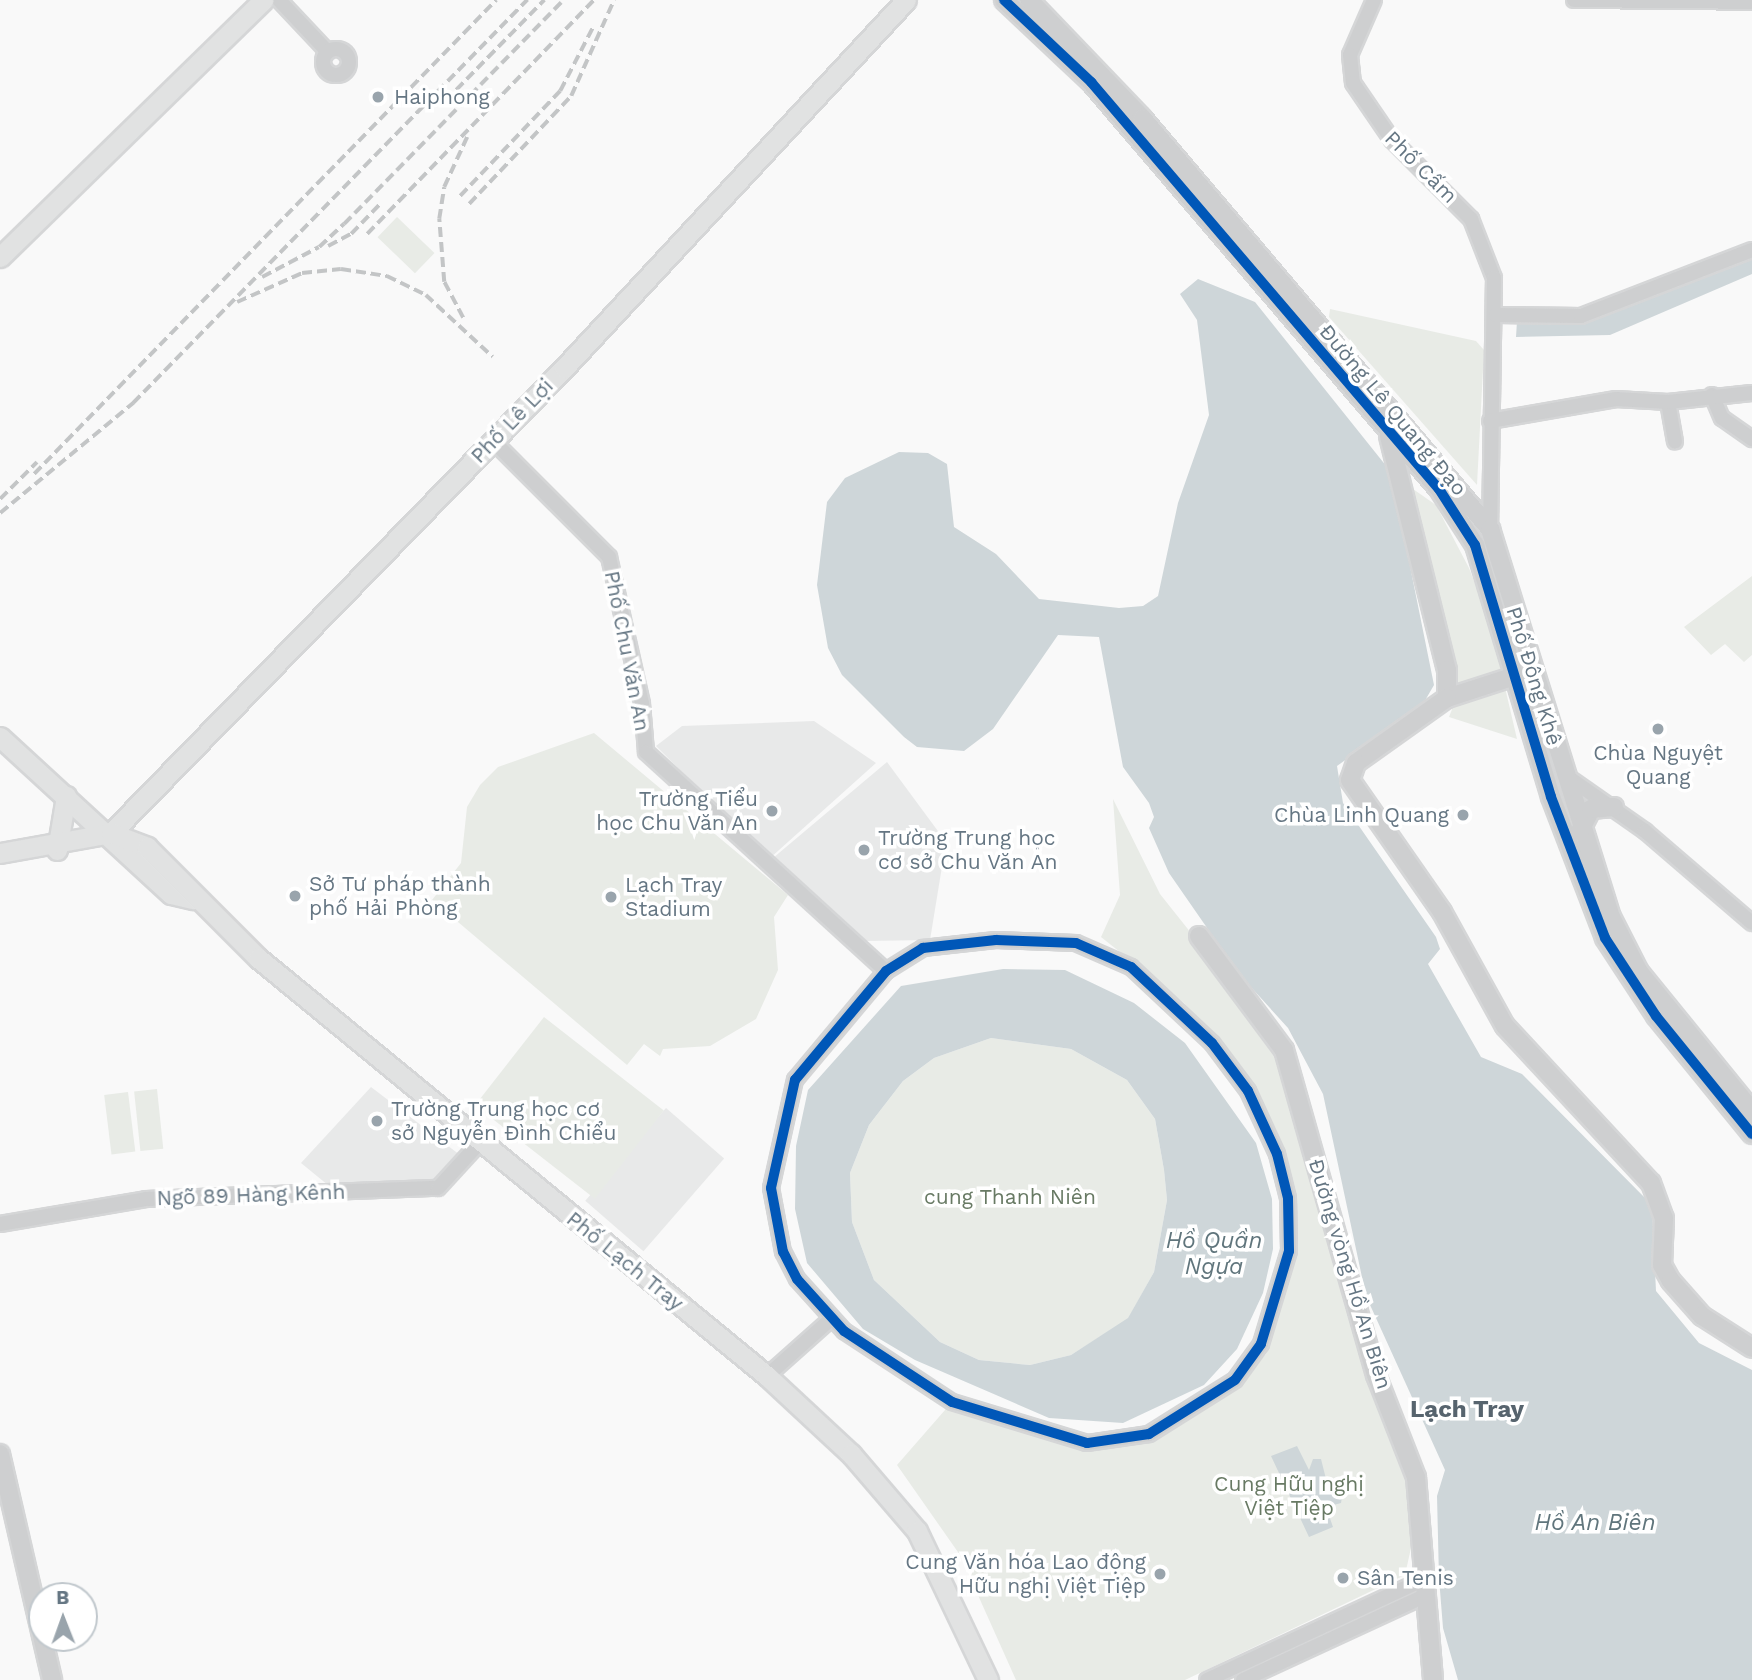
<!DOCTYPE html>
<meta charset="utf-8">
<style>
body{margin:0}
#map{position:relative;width:1752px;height:1680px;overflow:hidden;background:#f9f9f9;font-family:"Work Sans",sans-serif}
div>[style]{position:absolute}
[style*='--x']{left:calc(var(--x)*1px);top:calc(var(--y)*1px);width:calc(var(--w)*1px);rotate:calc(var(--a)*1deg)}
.built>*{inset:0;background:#e8e9e9;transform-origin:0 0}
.green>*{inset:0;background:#e8ebe6;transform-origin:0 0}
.water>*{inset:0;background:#ced6d9}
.roads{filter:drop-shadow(2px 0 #d5d6d7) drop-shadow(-2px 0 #d5d6d7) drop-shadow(0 2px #d5d6d7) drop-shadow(0 -2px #d5d6d7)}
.minor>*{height:14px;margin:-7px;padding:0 7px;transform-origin:7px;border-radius:7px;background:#cecfd0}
.minor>.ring{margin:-7px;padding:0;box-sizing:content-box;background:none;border:14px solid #cecfd0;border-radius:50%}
.tertiary>*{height:18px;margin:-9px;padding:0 9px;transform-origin:9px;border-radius:9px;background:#cecfd0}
.secondary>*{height:19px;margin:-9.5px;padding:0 9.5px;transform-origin:9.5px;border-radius:9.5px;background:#e1e2e2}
.rail>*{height:3.5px;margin-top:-1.75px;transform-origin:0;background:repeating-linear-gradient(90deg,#c3c5c6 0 10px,transparent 0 15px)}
.cycleway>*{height:10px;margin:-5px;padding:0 5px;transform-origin:5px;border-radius:5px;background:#0057b8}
.dots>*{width:19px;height:19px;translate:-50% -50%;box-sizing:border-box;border:4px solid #fff;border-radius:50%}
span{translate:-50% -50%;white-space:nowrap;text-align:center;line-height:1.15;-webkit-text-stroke:7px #fff;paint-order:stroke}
.poi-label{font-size:21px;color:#657683}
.left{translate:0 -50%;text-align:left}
.right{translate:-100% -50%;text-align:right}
.street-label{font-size:21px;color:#657683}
.park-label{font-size:21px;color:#687a64}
.water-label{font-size:23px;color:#60757c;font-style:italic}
.quarter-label{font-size:24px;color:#57646e;font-weight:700}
.north{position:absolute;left:28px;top:1582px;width:70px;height:70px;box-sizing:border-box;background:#fff;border:2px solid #c1c8cd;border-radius:50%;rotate:359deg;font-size:19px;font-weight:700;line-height:28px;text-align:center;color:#657683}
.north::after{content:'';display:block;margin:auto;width:24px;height:32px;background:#99a4ac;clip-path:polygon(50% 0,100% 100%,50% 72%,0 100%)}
</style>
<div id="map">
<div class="built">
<div style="clip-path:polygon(814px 721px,876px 763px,769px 859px,656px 746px,682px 726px)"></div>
<div style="clip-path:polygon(887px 762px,946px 842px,930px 940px,864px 941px,773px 858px)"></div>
<div style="clip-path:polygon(371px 1087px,460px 1155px,435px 1187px,334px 1190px,301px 1163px)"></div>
<div style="left:666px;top:1108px;width:77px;height:123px;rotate:41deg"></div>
</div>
<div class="green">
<div style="left:397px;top:217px;width:52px;height:28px;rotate:44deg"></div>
<div style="clip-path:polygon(1330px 309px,1476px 341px,1484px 350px,1477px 485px,1329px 317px)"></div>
<div style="clip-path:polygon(1413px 489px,1436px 505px,1469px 568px,1490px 623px,1517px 739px,1449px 717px,1456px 699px,1454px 659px)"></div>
<div style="clip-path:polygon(1752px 576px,1752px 655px,1744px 662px,1725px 644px,1711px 655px,1684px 627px)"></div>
<div style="clip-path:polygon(594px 733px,788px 895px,774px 917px,778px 970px,756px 1019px,710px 1046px,663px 1049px,660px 1056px,644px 1044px,627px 1065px,432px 900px,461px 863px,467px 807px,480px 785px,498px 767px)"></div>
<div style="clip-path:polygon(1113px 799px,1160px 894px,1284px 1050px,1394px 1416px,1417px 1521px,1405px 1575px,1185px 1680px,1016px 1680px,960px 1555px,897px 1465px,952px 1402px,1083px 1450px,1150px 1436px,1238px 1385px,1266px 1354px,1294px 1261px,1295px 1192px,1277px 1131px,1253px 1087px,1184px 1003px,1101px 937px,1120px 895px)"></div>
<div style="left:544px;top:1017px;width:152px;height:112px;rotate:38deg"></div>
<div style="clip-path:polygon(991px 1038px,1071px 1049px,1127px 1080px,1155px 1119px,1164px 1170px,1167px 1200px,1154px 1272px,1128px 1319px,1071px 1355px,1030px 1365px,979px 1360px,940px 1342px,874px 1280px,852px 1222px,850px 1173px,869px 1125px,903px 1081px,934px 1058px)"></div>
<div style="left:157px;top:1089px;width:60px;height:23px;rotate:84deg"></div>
<div style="left:128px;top:1092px;width:60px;height:24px;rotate:83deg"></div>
</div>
<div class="water">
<div style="clip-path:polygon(1752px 253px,1752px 274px,1610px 335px,1516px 337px,1517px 321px,1614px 311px)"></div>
<div style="clip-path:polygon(1198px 279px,1255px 302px,1391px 472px,1434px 685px,1423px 704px,1337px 766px,1343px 803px,1436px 937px,1440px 949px,1428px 964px,1481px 1057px,1522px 1074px,1652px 1205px,1656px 1291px,1699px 1343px,1752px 1370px,1752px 1680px,1458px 1680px,1443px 1628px,1439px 1578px,1437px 1496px,1445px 1470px,1366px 1296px,1323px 1094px,1288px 1028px,1239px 974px,1169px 873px,1149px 828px,1154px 817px,1149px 803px,1123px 767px,1099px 637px,1058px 635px,993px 729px,964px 751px,917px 747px,904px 737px,842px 675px,828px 648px,817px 585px,827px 502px,845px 478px,899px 452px,928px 453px,947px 464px,954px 527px,996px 554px,1039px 599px,1119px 608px,1143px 606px,1158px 596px,1178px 503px,1209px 415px,1197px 320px,1180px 294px)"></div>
<div style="clip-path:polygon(evenodd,1003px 969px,1065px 970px,1134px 1003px,1185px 1043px,1256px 1143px,1272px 1199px,1273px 1249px,1263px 1293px,1237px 1349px,1204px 1385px,1123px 1423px,1049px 1418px,915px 1360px,863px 1329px,807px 1263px,795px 1209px,796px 1146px,808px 1090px,901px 986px,1003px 969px,991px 1038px,1071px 1049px,1127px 1080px,1155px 1119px,1164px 1170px,1167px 1200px,1154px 1272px,1128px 1318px,1071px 1355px,1030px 1365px,979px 1360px,940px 1342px,874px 1280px,852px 1222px,850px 1173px,869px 1125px,903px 1081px,934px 1058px,991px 1038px)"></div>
<div style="clip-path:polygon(1297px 1446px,1309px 1470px,1313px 1459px,1321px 1459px,1326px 1479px,1344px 1485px,1341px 1503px,1326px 1507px,1333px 1527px,1309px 1537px,1271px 1456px)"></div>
</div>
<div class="roads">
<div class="minor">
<div style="--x:279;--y:0;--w:70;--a:46.7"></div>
<div style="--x:1374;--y:0;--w:60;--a:113.6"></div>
<div style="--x:1350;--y:55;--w:28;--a:84"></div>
<div style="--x:1353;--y:83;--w:69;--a:55.6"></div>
<div style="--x:1392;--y:140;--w:112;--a:45"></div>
<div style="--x:1471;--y:219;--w:63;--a:68.7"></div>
<div style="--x:1494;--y:278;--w:251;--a:90.9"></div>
<div style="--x:1574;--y:0;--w:178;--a:0.6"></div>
<div class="ring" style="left:323px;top:49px;width:12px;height:12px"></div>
<div style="--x:1496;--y:315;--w:85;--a:0.7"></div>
<div style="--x:1581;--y:316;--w:183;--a:-21.1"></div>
<div style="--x:1712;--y:395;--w:25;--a:67"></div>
<div style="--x:1722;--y:418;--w:37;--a:35"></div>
<div style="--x:1668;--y:402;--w:40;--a:80"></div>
<div style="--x:1490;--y:421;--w:128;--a:-9.9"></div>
<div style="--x:1616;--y:399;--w:52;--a:3.3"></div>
<div style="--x:1668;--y:402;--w:84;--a:-6.1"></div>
<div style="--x:493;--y:441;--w:164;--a:45"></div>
<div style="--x:609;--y:557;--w:151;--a:77.3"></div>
<div style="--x:642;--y:704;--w:48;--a:85.2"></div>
<div style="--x:646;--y:752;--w:325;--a:42.4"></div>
<div style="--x:1565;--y:775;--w:98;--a:35"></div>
<div style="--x:1645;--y:831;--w:141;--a:40.7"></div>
<div style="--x:996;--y:940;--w:80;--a:2.1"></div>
<div style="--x:1076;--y:943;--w:60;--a:23.6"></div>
<div style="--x:1131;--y:967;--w:111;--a:43.2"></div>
<div style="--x:1212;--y:1043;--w:60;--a:53.1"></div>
<div style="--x:1248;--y:1091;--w:69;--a:65.3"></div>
<div style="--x:1277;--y:1154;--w:45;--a:76"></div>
<div style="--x:1288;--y:1198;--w:53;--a:88.9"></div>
<div style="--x:1289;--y:1251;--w:97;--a:106.8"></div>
<div style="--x:1261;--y:1344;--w:44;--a:125.8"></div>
<div style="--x:1235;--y:1380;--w:102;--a:147.9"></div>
<div style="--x:1149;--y:1434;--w:63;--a:171.7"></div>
<div style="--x:1087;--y:1443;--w:141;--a:-163.1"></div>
<div style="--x:952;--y:1402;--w:129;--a:-146.7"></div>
<div style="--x:844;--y:1331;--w:70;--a:-132.1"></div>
<div style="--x:797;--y:1279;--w:30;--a:-117"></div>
<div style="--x:783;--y:1252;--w:65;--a:-100.6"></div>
<div style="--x:771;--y:1188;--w:111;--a:-77.5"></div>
<div style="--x:795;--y:1080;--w:142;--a:-50.1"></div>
<div style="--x:886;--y:971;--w:44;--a:-31.9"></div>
<div style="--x:923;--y:948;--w:73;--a:-6.3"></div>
<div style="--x:0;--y:1224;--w:148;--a:-9.7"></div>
<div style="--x:146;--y:1199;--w:292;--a:-2.2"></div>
<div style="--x:438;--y:1188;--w:65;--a:-47.5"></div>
<div style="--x:767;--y:1376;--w:87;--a:-41.7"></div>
<div style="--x:1207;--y:1680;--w:237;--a:-24.9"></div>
<div style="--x:1243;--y:1680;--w:198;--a:-24.8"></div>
</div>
<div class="tertiary">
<div style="--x:1004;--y:0;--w:120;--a:43.3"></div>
<div style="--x:1091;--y:82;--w:535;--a:49.47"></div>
<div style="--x:1439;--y:489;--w:67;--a:57.3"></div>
<div style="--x:1475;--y:545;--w:263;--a:73.2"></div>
<div style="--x:1551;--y:797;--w:151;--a:69"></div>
<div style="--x:1605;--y:938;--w:93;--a:56.8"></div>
<div style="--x:1656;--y:1016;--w:152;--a:50.9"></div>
<div style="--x:1029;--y:0;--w:163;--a:46.2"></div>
<div style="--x:1142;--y:118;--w:539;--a:49.74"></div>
<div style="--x:1490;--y:529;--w:406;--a:72.7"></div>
<div style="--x:1611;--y:917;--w:62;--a:63"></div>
<div style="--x:1639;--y:972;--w:179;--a:50.9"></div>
<div style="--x:1389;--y:436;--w:241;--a:76.1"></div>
<div style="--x:1447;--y:670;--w:28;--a:90"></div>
<div style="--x:1515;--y:676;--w:71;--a:162.1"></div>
<div style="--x:1447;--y:698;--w:112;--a:144.5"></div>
<div style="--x:1356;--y:763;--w:18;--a:109"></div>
<div style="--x:1350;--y:780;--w:161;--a:55.1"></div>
<div style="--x:1442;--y:912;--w:130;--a:61.1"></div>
<div style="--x:1505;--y:1026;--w:214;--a:47.1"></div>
<div style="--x:1651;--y:1183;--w:37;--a:70"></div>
<div style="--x:1664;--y:1218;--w:47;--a:92.4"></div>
<div style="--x:1662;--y:1265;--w:18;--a:61"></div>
<div style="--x:1671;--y:1281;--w:47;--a:48.5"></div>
<div style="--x:1702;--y:1316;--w:59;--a:32.6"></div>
<div style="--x:1580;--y:831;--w:25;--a:-63"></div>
<div style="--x:1591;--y:809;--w:23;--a:-5"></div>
<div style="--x:1199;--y:936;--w:142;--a:53.3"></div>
<div style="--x:1284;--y:1050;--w:338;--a:74.2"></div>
<div style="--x:1376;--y:1375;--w:110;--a:68.6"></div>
<div style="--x:1416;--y:1477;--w:204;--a:85.2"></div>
<div style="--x:0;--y:1454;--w:232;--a:77"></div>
</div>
<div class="secondary">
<div style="--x:0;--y:257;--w:368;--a:-44.3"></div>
<div style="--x:0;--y:737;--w:232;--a:42.6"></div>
<div style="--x:171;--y:894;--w:23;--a:13"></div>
<div style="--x:111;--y:833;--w:649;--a:-45.75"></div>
<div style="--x:564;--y:368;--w:502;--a:-47.1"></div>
<div style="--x:57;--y:850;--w:55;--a:-80.5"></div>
<div style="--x:0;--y:853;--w:113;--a:-10.2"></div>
<div style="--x:111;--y:833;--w:39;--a:21"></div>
<div style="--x:147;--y:847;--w:157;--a:45"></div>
<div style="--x:258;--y:958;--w:659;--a:39.39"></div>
<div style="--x:767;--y:1376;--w:115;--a:42.9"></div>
<div style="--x:851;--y:1454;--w:101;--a:49.4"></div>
<div style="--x:917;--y:1531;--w:165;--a:64.5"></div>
</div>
</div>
<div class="rail">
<div style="--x:456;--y:90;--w:126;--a:-45.6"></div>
<div style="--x:460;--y:196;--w:145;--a:-46.4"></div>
<div style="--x:560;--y:91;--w:72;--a:-62.7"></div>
<div style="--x:469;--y:204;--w:149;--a:-46.6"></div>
<div style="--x:571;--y:96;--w:105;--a:-65.9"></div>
<div style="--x:367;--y:234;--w:326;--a:-45.9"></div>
<div style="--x:328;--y:246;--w:26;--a:-28"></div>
<div style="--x:351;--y:234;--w:40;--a:-46"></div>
<div style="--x:262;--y:277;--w:64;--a:-27.8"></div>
<div style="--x:319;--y:247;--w:34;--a:-43"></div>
<div style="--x:344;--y:224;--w:313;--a:-45.6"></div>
<div style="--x:237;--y:302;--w:71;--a:-24"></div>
<div style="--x:302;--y:273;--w:39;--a:-6"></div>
<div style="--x:341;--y:269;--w:47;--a:8.7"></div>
<div style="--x:387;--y:276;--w:43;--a:26"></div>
<div style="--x:426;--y:295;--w:91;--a:42.8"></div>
<div style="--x:463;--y:318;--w:41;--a:-117.8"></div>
<div style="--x:444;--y:282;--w:63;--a:-94.5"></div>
<div style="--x:439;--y:219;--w:32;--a:-81"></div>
<div style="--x:444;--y:187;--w:55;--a:-65.3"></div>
<div style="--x:34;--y:474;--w:662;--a:-45.73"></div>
<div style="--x:0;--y:499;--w:52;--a:-45"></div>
<div style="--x:0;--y:513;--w:173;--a:-39.6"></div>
<div style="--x:133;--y:403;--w:564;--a:-45.65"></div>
</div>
<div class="cycleway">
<div style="--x:1004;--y:0;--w:120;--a:43.3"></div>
<div style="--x:1091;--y:82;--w:535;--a:49.47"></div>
<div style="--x:1439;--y:489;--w:67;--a:57.3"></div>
<div style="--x:1475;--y:545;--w:263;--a:73.2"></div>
<div style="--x:1551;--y:797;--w:151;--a:69"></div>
<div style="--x:1605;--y:938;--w:93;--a:56.8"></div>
<div style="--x:1656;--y:1016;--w:152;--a:50.9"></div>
<div style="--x:996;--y:940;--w:80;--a:2.1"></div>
<div style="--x:1076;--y:943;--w:60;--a:23.6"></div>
<div style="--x:1131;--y:967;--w:111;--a:43.2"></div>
<div style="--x:1212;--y:1043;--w:60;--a:53.1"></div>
<div style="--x:1248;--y:1091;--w:69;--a:65.3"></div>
<div style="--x:1277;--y:1154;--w:45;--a:76"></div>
<div style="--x:1288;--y:1198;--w:53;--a:88.9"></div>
<div style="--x:1289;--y:1251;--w:97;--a:106.8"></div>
<div style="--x:1261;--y:1344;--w:44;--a:125.8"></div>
<div style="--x:1235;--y:1380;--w:102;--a:147.9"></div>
<div style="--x:1149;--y:1434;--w:63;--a:171.7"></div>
<div style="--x:1087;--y:1443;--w:141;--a:-163.1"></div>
<div style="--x:952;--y:1402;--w:129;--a:-146.7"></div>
<div style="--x:844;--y:1331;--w:70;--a:-132.1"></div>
<div style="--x:797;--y:1279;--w:30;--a:-117"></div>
<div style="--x:783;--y:1252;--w:65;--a:-100.6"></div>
<div style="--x:771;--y:1188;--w:111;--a:-77.5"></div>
<div style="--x:795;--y:1080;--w:142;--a:-50.1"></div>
<div style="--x:886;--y:971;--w:44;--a:-31.9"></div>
<div style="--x:923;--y:948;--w:73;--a:-6.3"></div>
</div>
<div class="dots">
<div style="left:378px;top:97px;background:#99a4ac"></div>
<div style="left:1658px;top:729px;background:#99a4ac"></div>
<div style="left:772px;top:811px;background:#99a4ac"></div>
<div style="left:1463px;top:815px;background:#99a4ac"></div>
<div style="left:864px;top:850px;background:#99a4ac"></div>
<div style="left:295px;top:896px;background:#99a4ac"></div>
<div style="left:611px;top:897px;background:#99a4ac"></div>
<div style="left:377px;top:1121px;background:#99a4ac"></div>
<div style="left:1160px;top:1574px;background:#99a4ac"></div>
<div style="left:1343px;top:1578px;background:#99a4ac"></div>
</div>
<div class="poi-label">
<span class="left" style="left:394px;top:97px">Haiphong</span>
<span style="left:1658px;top:765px">Chùa Nguyệt<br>Quang</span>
<span class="right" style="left:758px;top:811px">Trường Tiểu<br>học Chu Văn An</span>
<span class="right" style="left:1449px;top:815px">Chùa Linh Quang</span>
<span class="left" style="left:878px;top:850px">Trường Trung học<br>cơ sở Chu Văn An</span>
<span class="left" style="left:309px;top:896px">Sở Tư pháp thành<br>phố Hải Phòng</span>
<span class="left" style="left:625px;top:897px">Lạch Tray<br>Stadium</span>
<span class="left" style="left:391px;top:1121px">Trường Trung học cơ<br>sở Nguyễn Đình Chiểu</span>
<span class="right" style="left:1146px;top:1574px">Cung Văn hóa Lao động<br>Hữu nghị Việt Tiệp</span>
<span class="left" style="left:1357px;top:1578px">Sân Tenis</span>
</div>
<div class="street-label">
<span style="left:1421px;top:167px;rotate:45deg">Phố Cấm</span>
<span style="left:1393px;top:410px;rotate:50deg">Đường Lê Quang Đạo</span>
<span style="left:512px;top:421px;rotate:-46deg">Phố Lê Lợi</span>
<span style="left:627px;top:651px;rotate:79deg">Phố Chu Văn An</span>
<span style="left:1534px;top:676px;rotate:73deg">Phố Đông Khê</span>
<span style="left:251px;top:1195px;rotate:-2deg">Ngõ 89 Hàng Kênh</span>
<span style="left:625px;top:1261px;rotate:39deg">Phố Lạch Tray</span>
<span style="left:1350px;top:1274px;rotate:73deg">Đường vòng Hồ An Biên</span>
</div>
<div class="park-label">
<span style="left:1010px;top:1197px">cung Thanh Niên</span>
<span style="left:1289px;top:1496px">Cung Hữu nghị<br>Việt Tiệp</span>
</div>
<div class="water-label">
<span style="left:1214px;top:1254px">Hồ Quần<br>Ngựa</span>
<span style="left:1595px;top:1523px">Hồ An Biên</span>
</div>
<div class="quarter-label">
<span style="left:1467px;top:1410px">Lạch Tray</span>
</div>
<div class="north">B</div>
</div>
